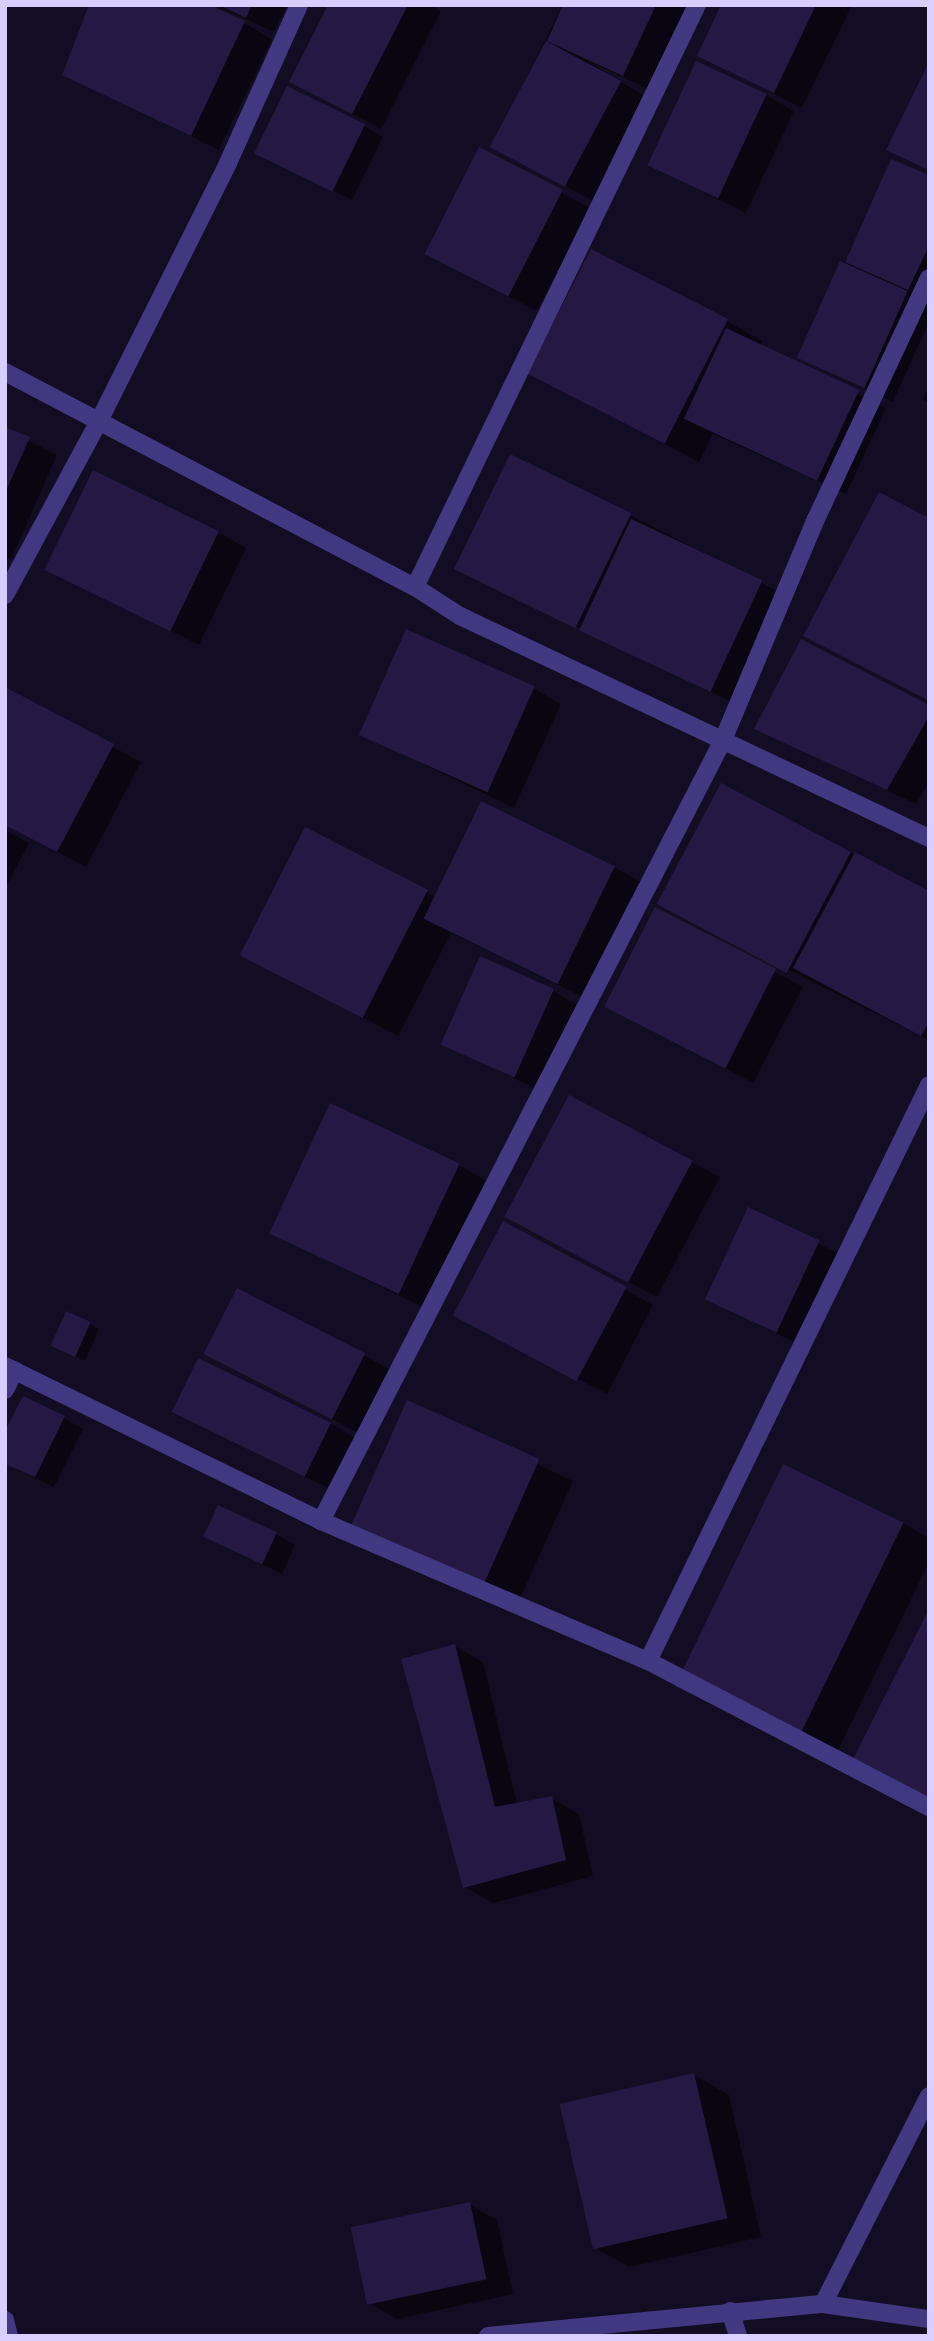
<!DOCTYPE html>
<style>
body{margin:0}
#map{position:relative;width:934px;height:2341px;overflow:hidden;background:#120d22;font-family:"Nunito Sans",sans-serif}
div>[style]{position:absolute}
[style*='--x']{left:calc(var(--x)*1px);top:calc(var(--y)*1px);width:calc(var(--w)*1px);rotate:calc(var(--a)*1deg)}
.shadow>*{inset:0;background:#0007;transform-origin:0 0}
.building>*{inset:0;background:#251943;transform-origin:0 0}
.minor>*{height:18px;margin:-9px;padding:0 9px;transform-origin:9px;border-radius:9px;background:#413881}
span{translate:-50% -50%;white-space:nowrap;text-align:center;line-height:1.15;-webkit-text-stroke:5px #120d22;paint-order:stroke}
.frame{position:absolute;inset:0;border:7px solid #d8ceff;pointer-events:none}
</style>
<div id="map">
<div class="shadow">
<div style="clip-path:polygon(215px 5px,287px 5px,274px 32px)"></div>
<div style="clip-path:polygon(330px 5px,431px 5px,441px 11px,381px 129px,319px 97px)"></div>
<div style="clip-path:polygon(563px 5px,691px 5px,652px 91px,584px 59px,648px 98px,593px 201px,492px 147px)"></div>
<div style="clip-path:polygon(723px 5px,852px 5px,802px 108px,699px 55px)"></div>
<div style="clip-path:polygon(244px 23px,272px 39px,219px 150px,64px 74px)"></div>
<div style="clip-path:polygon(766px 95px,794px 111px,746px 213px,649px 164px)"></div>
<div style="clip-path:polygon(364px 126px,383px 137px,352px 200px,276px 163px)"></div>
<div style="clip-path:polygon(480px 149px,590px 208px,537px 311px,454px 269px)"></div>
<div style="clip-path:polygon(892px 161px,929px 176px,929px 301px,916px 298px,929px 305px,929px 322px,893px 402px,799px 357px)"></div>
<div style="clip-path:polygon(727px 321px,762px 341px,759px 346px,886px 408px,846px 494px,713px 434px,699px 462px,529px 373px)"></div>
<div style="clip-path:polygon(929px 387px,929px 403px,922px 399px)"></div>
<div style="clip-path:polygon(5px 429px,57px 455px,11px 560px,5px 558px)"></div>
<div style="clip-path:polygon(630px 515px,789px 597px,738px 705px,456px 568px)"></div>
<div style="clip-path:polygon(929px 520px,929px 702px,805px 636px)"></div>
<div style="clip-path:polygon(218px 532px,246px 548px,199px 645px,48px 569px)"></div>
<div style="clip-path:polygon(533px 688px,561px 704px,514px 808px,360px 734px)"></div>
<div style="clip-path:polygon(5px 689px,141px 762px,86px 867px,5px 824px)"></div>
<div style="clip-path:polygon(929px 707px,929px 782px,916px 804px,757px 729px)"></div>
<div style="clip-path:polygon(721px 785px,929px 893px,929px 1040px,694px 923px)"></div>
<div style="clip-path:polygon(5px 830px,29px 843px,5px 889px)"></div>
<div style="clip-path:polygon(306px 830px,436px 897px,614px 867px,642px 883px,585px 998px,451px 933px,398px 1036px,242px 954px)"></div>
<div style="clip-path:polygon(656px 909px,803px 987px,753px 1083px,634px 1022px)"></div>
<div style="clip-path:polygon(553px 991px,581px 1007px,542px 1092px,442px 1043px)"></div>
<div style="clip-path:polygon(570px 1097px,720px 1177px,657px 1297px,535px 1233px)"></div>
<div style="clip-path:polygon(459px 1165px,494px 1185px,433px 1312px,271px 1233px)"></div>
<div style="left:749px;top:1210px;width:109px;height:99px;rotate:26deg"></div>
<div style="clip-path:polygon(503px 1223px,653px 1305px,607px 1394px,481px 1329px)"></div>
<div style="clip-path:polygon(90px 1324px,99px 1329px,85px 1361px,62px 1350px)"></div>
<div style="clip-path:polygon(206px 1353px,364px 1355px,392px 1371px,360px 1434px)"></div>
<div style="clip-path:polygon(408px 1402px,573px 1481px,516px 1607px,385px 1548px)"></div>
<div style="clip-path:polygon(174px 1411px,330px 1423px,357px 1439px,332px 1490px)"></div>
<div style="clip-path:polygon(64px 1418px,83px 1429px,54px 1487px,14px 1468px)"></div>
<div style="clip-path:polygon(903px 1523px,929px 1538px,929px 1562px,832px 1763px,678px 1686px)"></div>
<div style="clip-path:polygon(276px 1534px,295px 1545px,282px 1574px,205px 1536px)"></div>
<div style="clip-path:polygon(455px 1646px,483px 1662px,517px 1804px,551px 1798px,579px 1814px,593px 1876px,493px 1903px,465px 1887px)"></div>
<div style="clip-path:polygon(694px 2075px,729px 2095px,761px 2237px,629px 2267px,594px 2247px)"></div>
<div style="clip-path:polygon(469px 2204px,497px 2220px,513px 2294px,397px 2319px,369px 2303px)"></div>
</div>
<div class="building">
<div style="clip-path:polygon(89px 5px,210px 5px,245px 21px,191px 136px,62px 75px)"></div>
<div style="clip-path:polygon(219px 5px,252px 5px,246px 18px)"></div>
<div style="clip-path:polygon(328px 5px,408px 5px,352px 114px,289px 82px)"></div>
<div style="clip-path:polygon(563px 5px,656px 5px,623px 76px,547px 41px)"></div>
<div style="clip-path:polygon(721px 5px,816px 5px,774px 93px,697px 56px)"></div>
<div style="left:546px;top:41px;width:85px;height:120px;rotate:28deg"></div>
<div style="left:696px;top:61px;width:78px;height:115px;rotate:25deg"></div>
<div style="clip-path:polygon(929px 62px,929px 170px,886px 150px)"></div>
<div style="left:287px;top:86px;width:87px;height:75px;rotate:26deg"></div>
<div style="left:479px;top:147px;width:94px;height:120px;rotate:27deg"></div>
<div style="clip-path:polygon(891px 159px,929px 175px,929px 246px,908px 290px,845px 262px)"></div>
<div style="left:591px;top:249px;width:154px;height:140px;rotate:27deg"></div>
<div style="left:840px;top:261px;width:74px;height:106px;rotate:24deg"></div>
<div style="left:726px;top:328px;width:147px;height:100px;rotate:25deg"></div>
<div style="clip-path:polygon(5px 427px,30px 437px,5px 493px)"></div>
<div style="left:510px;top:454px;width:135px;height:128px;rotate:26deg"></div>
<div style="left:93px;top:470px;width:140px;height:111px;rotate:26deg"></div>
<div style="clip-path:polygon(879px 492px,929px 518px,929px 701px,803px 636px)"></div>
<div style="left:631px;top:519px;width:145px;height:123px;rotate:25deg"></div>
<div style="left:406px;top:629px;width:141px;height:116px;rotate:24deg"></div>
<div style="clip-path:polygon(801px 639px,929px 705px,929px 716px,887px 790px,754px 729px)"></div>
<div style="clip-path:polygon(5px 687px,114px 744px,57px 852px,5px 825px)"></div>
<div style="left:721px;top:783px;width:147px;height:137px;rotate:28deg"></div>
<div style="left:481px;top:801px;width:149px;height:131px;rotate:26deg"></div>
<div style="left:305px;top:827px;width:138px;height:144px;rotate:27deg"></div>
<div style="clip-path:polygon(855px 852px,929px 891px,929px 1022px,921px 1036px,793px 968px)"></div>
<div style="left:655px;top:907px;width:136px;height:112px;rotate:27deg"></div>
<div style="left:480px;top:956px;width:81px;height:97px;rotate:24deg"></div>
<div style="left:569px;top:1095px;width:140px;height:138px;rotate:28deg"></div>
<div style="left:330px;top:1103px;width:143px;height:144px;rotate:25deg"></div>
<div style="left:748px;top:1207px;width:79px;height:102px;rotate:25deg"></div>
<div style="left:503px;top:1221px;width:140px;height:107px;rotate:28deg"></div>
<div style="left:237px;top:1288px;width:144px;height:74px;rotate:27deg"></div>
<div style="left:66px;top:1311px;width:27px;height:38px;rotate:24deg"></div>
<div style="left:198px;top:1358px;width:148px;height:60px;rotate:26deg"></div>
<div style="clip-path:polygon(23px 1396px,65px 1416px,35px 1477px,5px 1464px,5px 1431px)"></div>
<div style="left:407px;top:1400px;width:145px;height:141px;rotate:24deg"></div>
<div style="left:783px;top:1464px;width:134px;height:247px;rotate:26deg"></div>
<div style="left:218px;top:1505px;width:65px;height:35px;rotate:25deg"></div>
<div style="clip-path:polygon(929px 1609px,929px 1805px,850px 1765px)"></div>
<div style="clip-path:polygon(455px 1644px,495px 1807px,552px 1796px,566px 1860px,463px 1888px,401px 1659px)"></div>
<div style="left:694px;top:2073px;width:149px;height:138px;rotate:77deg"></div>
<div style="left:470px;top:2202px;width:79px;height:122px;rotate:78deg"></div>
</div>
<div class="minor">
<div style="--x:5;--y:372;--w:463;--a:27.7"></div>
<div style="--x:415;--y:587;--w:54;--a:32.8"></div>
<div style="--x:460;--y:616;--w:519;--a:25.33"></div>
<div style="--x:415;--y:587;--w:647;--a:-64.15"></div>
<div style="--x:5;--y:595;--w:200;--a:-61.6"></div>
<div style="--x:100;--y:419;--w:286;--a:-63.4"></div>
<div style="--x:228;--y:163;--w:173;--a:-65.8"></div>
<div style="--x:5;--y:1366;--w:352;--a:26.1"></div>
<div style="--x:321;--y:1521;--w:356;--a:23.2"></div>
<div style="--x:648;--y:1661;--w:317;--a:27.5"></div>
<div style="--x:5;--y:1390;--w:22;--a:-63"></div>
<div style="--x:321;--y:1521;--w:878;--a:-62.76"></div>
<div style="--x:723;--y:740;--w:240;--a:-67.2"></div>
<div style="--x:816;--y:519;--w:266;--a:-64.9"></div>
<div style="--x:648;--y:1661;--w:641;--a:-63.99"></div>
<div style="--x:823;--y:2304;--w:233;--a:-63"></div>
<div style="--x:730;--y:2311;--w:26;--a:72"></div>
<div style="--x:5;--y:2320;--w:16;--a:76"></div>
<div style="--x:488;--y:2336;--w:337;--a:-5.5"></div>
<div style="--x:823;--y:2304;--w:107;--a:8.1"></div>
</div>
<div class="frame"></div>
</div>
